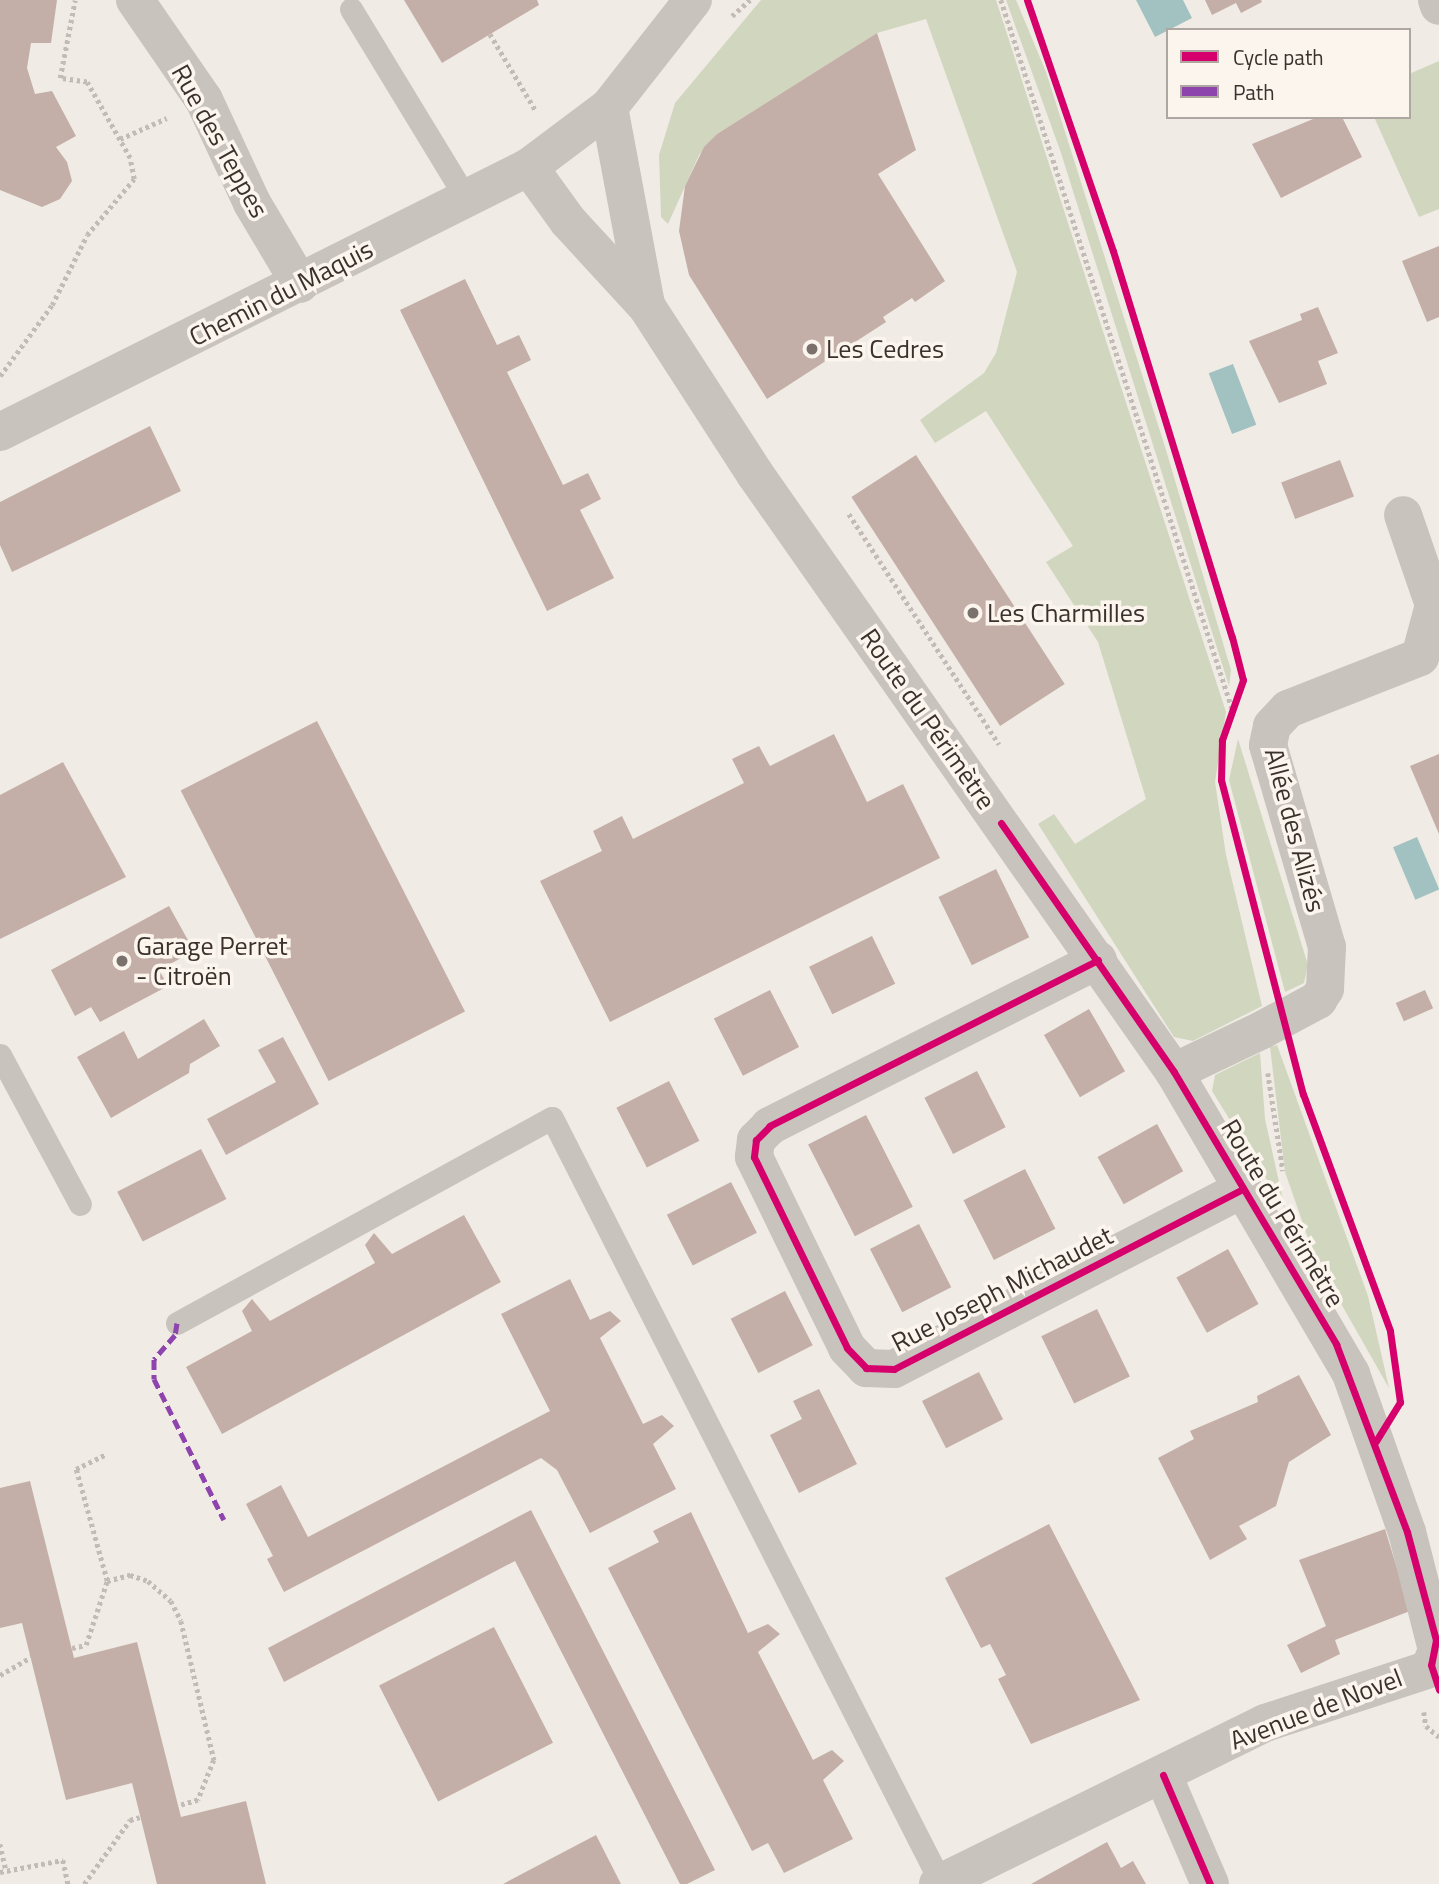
<!DOCTYPE html>
<meta charset="utf-8">
<style>
body{margin:0}
#map{position:relative;width:1439px;height:1884px;overflow:hidden;background:#f0ebe5;font-family:"Titillium Web",sans-serif}
div>[style]{position:absolute}
[style*='--x']{left:calc(var(--x)*1px);top:calc(var(--y)*1px);width:calc(var(--w)*1px);rotate:calc(var(--a)*1deg)}
.green>*{inset:0;background:#d1d6bf}
.water>*{inset:0;background:#a1c2c1;transform-origin:0 0}
.building>*{inset:0;background:#c3afa7;transform-origin:0 0}
.path>*{height:4.5px;margin-top:-2.25px;transform-origin:0;background:repeating-linear-gradient(90deg,#c2bbb6 0 3.5px,transparent 0 7px)}
.service>*{height:23px;margin:-11.5px;padding:0 11.5px;transform-origin:11.5px;border-radius:11.5px;background:#c9c3be}
.minor>*{height:38px;margin:-19px;padding:0 19px;transform-origin:19px;border-radius:19px;background:#c9c3be}
.tertiary>*{height:38px;margin:-19px;padding:0 19px;transform-origin:19px;border-radius:19px;background:#c9c3be}
.quiet>*{height:5px;margin-top:-2.5px;transform-origin:0;background:repeating-linear-gradient(90deg,#8e44ad 0 10px,transparent 0 15px)}
.cycleway>*{height:7px;margin:-3.5px;padding:0 3.5px;transform-origin:3.5px;border-radius:3.5px;background:#d6006c}
.dots>*{width:19px;height:19px;translate:-50% -50%;box-sizing:border-box;border:4px solid #fbf5ee;border-radius:50%}
span{translate:-50% -50%;white-space:nowrap;text-align:center;line-height:1.15;-webkit-text-stroke:7px #fbf5ee;paint-order:stroke}
.street-label{font-size:26px;color:#3b302b}
.poi-label{font-size:26px;color:#3b302b}
.left{translate:0 -50%;text-align:left}
.legend{position:absolute;left:1166px;top:28px;width:245px;height:91px;box-sizing:border-box;background:#fbf5ee;border:2px solid #aea6a0;margin:0;padding:9px 12px;list-style:none;font-size:21px;color:#3b302b}
.legend li{display:flex;align-items:center;gap:14px;height:35px}
.legend b{width:35px;border:2px solid #aea6a0}
</style>
<div id="map">
<div class="green">
<div style="clip-path:polygon(761px 0,996px 0,1226px 712px,1215px 782px,1226px 855px,1262px 1006px,1193px 1041px,1174px 1037px,1038px 824px,1054px 814px,1075px 844px,1146px 799px,1098px 642px,1046px 562px,1073px 546px,986px 411px,935px 443px,920px 420px,984px 373px,996px 353px,1017px 272px,926px 19px,877px 33px,717px 134px,699px 155px,668px 224px,661px 217px,659px 155px,675px 103px)"></div>
<div style="clip-path:polygon(1006px 0,1016px 0,1046px 72px,1166px 450px,1231px 670px,1229px 686px,1061px 153px)"></div>
<div style="clip-path:polygon(1439px 61px,1439px 209px,1419px 217px,1374px 117px,1409px 117px,1409px 74px)"></div>
<div style="clip-path:polygon(1238px 739px,1308px 965px,1304px 983px,1285px 992px,1229px 780px)"></div>
<div style="clip-path:polygon(1277px 1045px,1368px 1296px,1389px 1388px,1315px 1258px,1285px 1172px,1270px 1047px)"></div>
<div style="clip-path:polygon(1260px 1053px,1265px 1119px,1285px 1209px,1212px 1091px,1215px 1075px)"></div>
</div>
<div class="water">
<div style="clip-path:polygon(1136px 0,1183px 0,1192px 18px,1155px 37px)"></div>
<div style="left:1233px;top:364px;width:65px;height:26px;rotate:69deg"></div>
<div style="left:1417px;top:837px;width:57px;height:26px;rotate:67deg"></div>
</div>
<div class="building">
<div style="clip-path:polygon(0 0,57px 0,51px 43px,31px 43px,27px 68px,35px 94px,52px 91px,76px 136px,56px 147px,67px 162px,72px 181px,60px 199px,42px 207px,0 190px)"></div>
<div style="clip-path:polygon(404px 0,537px 0,539px 5px,442px 63px)"></div>
<div style="clip-path:polygon(1205px 0,1261px 0,1262px 2px,1241px 13px,1236px 3px,1212px 15px)"></div>
<div style="clip-path:polygon(877px 33px,916px 150px,878px 174px,945px 281px,915px 302px,912px 298px,883px 317px,886px 322px,767px 399px,689px 275px,679px 231px,685px 186px,704px 147px,717px 134px)"></div>
<div style="clip-path:polygon(1318px 117px,1342px 117px,1362px 157px,1281px 198px,1252px 144px)"></div>
<div style="clip-path:polygon(1439px 246px,1439px 317px,1427px 322px,1402px 261px)"></div>
<div style="clip-path:polygon(465px 279px,497px 345px,519px 335px,531px 360px,507px 372px,563px 485px,588px 473px,601px 499px,580px 510px,614px 578px,547px 611px,400px 310px)"></div>
<div style="clip-path:polygon(1318px 307px,1338px 353px,1318px 361px,1327px 384px,1279px 403px,1249px 341px,1302px 320px,1300px 314px)"></div>
<div style="clip-path:polygon(150px 426px,181px 491px,12px 572px,0 545px,0 502px)"></div>
<div style="left:916px;top:455px;width:273px;height:77px;rotate:57deg"></div>
<div style="left:1340px;top:460px;width:39px;height:63px;rotate:69deg"></div>
<div style="left:317px;top:721px;width:326px;height:153px;rotate:63deg"></div>
<div style="clip-path:polygon(834px 734px,867px 802px,903px 784px,940px 858px,610px 1022px,540px 881px,602px 851px,593px 831px,622px 816px,633px 839px,744px 783px,732px 759px,759px 746px,770px 766px)"></div>
<div style="clip-path:polygon(1439px 754px,1439px 834px,1410px 766px)"></div>
<div style="clip-path:polygon(63px 762px,126px 877px,0 939px,0 795px)"></div>
<div style="left:996px;top:869px;width:76px;height:64px;rotate:64deg"></div>
<div style="clip-path:polygon(169px 906px,194px 951px,159px 970px,168px 986px,100px 1022px,91px 1007px,75px 1016px,51px 970px)"></div>
<div style="left:872px;top:936px;width:53px;height:70px;rotate:64deg"></div>
<div style="left:770px;top:990px;width:64px;height:63px;rotate:63deg"></div>
<div style="left:1425px;top:990px;width:20px;height:32px;rotate:66deg"></div>
<div style="left:1089px;top:1009px;width:72px;height:52px;rotate:60deg"></div>
<div style="clip-path:polygon(204px 1019px,220px 1046px,190px 1064px,189px 1073px,111px 1118px,77px 1057px,124px 1031px,138px 1059px)"></div>
<div style="clip-path:polygon(283px 1037px,319px 1104px,226px 1155px,207px 1119px,276px 1082px,258px 1050px)"></div>
<div style="left:977px;top:1071px;width:63px;height:59px;rotate:63deg"></div>
<div style="left:669px;top:1081px;width:67px;height:59px;rotate:63deg"></div>
<div style="left:866px;top:1115px;width:103px;height:65px;rotate:63deg"></div>
<div style="left:1157px;top:1124px;width:54px;height:68px;rotate:61deg"></div>
<div style="left:201px;top:1149px;width:56px;height:94px;rotate:63deg"></div>
<div style="left:1025px;top:1169px;width:67px;height:69px;rotate:63deg"></div>
<div style="left:731px;top:1182px;width:57px;height:72px;rotate:63deg"></div>
<div style="clip-path:polygon(464px 1215px,501px 1282px,222px 1434px,186px 1367px,252px 1331px,242px 1311px,252px 1299px,270px 1321px,375px 1263px,365px 1245px,374px 1233px,392px 1254px)"></div>
<div style="left:919px;top:1224px;width:71px;height:55px;rotate:63deg"></div>
<div style="left:1228px;top:1249px;width:63px;height:59px;rotate:61deg"></div>
<div style="clip-path:polygon(570px 1279px,590px 1320px,610px 1311px,621px 1321px,600px 1338px,643px 1424px,662px 1415px,674px 1426px,653px 1444px,676px 1489px,590px 1533px,557px 1470px,541px 1458px,284px 1592px,267px 1559px,273px 1556px,246px 1504px,281px 1485px,308px 1537px,550px 1411px,501px 1314px)"></div>
<div style="left:785px;top:1291px;width:61px;height:61px;rotate:63deg"></div>
<div style="left:1097px;top:1309px;width:75px;height:62px;rotate:64deg"></div>
<div style="left:979px;top:1372px;width:53px;height:64px;rotate:63deg"></div>
<div style="clip-path:polygon(1299px 1375px,1331px 1435px,1289px 1462px,1276px 1506px,1239px 1526px,1247px 1539px,1210px 1560px,1158px 1458px,1194px 1439px,1190px 1431px,1258px 1402px,1257px 1396px)"></div>
<div style="clip-path:polygon(819px 1389px,857px 1464px,799px 1493px,770px 1435px,802px 1419px,793px 1401px)"></div>
<div style="clip-path:polygon(30px 1481px,74px 1658px,137px 1642px,181px 1817px,246px 1801px,266px 1884px,157px 1884px,132px 1783px,66px 1800px,22px 1623px,0 1628px,0 1488px)"></div>
<div style="clip-path:polygon(531px 1510px,715px 1870px,687px 1884px,680px 1884px,515px 1561px,284px 1682px,268px 1648px)"></div>
<div style="clip-path:polygon(691px 1512px,748px 1633px,768px 1624px,780px 1634px,758px 1652px,813px 1760px,832px 1750px,844px 1761px,823px 1780px,853px 1839px,784px 1873px,768px 1843px,752px 1851px,608px 1568px,659px 1542px,653px 1531px)"></div>
<div style="clip-path:polygon(1049px 1524px,1140px 1700px,1031px 1744px,998px 1679px,1006px 1675px,990px 1644px,981px 1648px,945px 1578px)"></div>
<div style="clip-path:polygon(1385px 1529px,1410px 1611px,1335px 1640px,1340px 1654px,1301px 1673px,1287px 1645px,1326px 1626px,1299px 1560px)"></div>
<div style="left:494px;top:1627px;width:130px;height:129px;rotate:63deg"></div>
<div style="clip-path:polygon(596px 1835px,621px 1884px,503px 1884px)"></div>
<div style="clip-path:polygon(1107px 1842px,1121px 1868px,1133px 1861px,1146px 1884px,1031px 1884px)"></div>
</div>
<div class="path">
<div style="--x:1001;--y:0;--w:748;--a:71.93"></div>
<div style="--x:732;--y:16;--w:24;--a:-42"></div>
<div style="--x:490;--y:34;--w:90;--a:59.1"></div>
<div style="--x:120;--y:139;--w:51;--a:-24.1"></div>
<div style="--x:0;--y:376;--w:88;--a:-53.8"></div>
<div style="--x:52;--y:305;--w:78;--a:-63.4"></div>
<div style="--x:87;--y:235;--w:73;--a:-50"></div>
<div style="--x:134;--y:179;--w:21;--a:-101"></div>
<div style="--x:130;--y:158;--w:87;--a:-119.5"></div>
<div style="--x:87;--y:82;--w:27;--a:-172"></div>
<div style="--x:60;--y:78;--w:79;--a:-79.1"></div>
<div style="--x:849;--y:514;--w:275;--a:56.9"></div>
<div style="--x:1268;--y:1073;--w:99;--a:81.3"></div>
<div style="--x:107;--y:1581;--w:24;--a:-15"></div>
<div style="--x:130;--y:1575;--w:19;--a:18"></div>
<div style="--x:148;--y:1581;--w:30;--a:41"></div>
<div style="--x:171;--y:1601;--w:22;--a:63"></div>
<div style="--x:181;--y:1621;--w:143;--a:76.6"></div>
<div style="--x:214;--y:1760;--w:43;--a:111.8"></div>
<div style="--x:198;--y:1800;--w:21;--a:163"></div>
<div style="--x:72;--y:1648;--w:14;--a:-12"></div>
<div style="--x:86;--y:1645;--w:67;--a:-71.8"></div>
<div style="--x:107;--y:1581;--w:116;--a:-105.5"></div>
<div style="--x:76;--y:1469;--w:34;--a:-26"></div>
<div style="--x:0;--y:1675;--w:36;--a:-30"></div>
<div style="--x:1424;--y:1712;--w:14;--a:82"></div>
<div style="--x:1426;--y:1726;--w:17;--a:40"></div>
<div style="--x:0;--y:1844;--w:27;--a:77"></div>
<div style="--x:0;--y:1872;--w:64;--a:-10.8"></div>
<div style="--x:63;--y:1860;--w:25;--a:78"></div>
<div style="--x:84;--y:1884;--w:79;--a:-54.3"></div>
<div style="--x:130;--y:1820;--w:10;--a:-17"></div>
</div>
<div class="service">
<div style="--x:351;--y:9;--w:223;--a:58.7"></div>
<div style="--x:0;--y:1055;--w:169;--a:61.8"></div>
<div style="--x:177;--y:1323;--w:427;--a:-28.7"></div>
<div style="--x:552;--y:1118;--w:858;--a:63.05"></div>
</div>
<div class="minor">
<div style="--x:135;--y:0;--w:121;--a:55.4"></div>
<div style="--x:204;--y:100;--w:114;--a:65"></div>
<div style="--x:252;--y:203;--w:94;--a:59.3"></div>
<div style="--x:1437;--y:0;--w:6;--a:72"></div>
<div style="--x:609;--y:107;--w:201;--a:79.4"></div>
<div style="--x:529;--y:167;--w:67;--a:54.2"></div>
<div style="--x:568;--y:221;--w:117;--a:47.4"></div>
<div style="--x:647;--y:307;--w:199;--a:57.1"></div>
<div style="--x:755;--y:474;--w:730;--a:54.98"></div>
<div style="--x:1174;--y:1072;--w:350;--a:59.6"></div>
<div style="--x:1351;--y:1374;--w:168;--a:70.5"></div>
<div style="--x:1407;--y:1532;--w:122;--a:75.7"></div>
<div style="--x:1437;--y:1650;--w:16;--a:112"></div>
<div style="--x:1098;--y:960;--w:368;--a:153.2"></div>
<div style="--x:770;--y:1126;--w:20;--a:135"></div>
<div style="--x:756;--y:1140;--w:17;--a:97"></div>
<div style="--x:754;--y:1157;--w:212;--a:64"></div>
<div style="--x:847;--y:1348;--w:28;--a:46"></div>
<div style="--x:866;--y:1368;--w:28;--a:2"></div>
<div style="--x:894;--y:1369;--w:393;--a:-27.3"></div>
<div style="--x:1174;--y:1072;--w:98;--a:-25.5"></div>
<div style="--x:1262;--y:1030;--w:64;--a:-28.2"></div>
<div style="--x:1318;--y:1000;--w:13;--a:-58"></div>
<div style="--x:1325;--y:989;--w:42;--a:-87.3"></div>
<div style="--x:1327;--y:947;--w:210;--a:-106.3"></div>
<div style="--x:1268;--y:745;--w:19;--a:-78"></div>
<div style="--x:1272;--y:726;--w:23;--a:-47"></div>
<div style="--x:1288;--y:709;--w:142;--a:-21.5"></div>
<div style="--x:1420;--y:657;--w:54;--a:-74.9"></div>
<div style="--x:1434;--y:605;--w:95;--a:-109"></div>
<div style="--x:1163;--y:1775;--w:119;--a:66.7"></div>
<div style="--x:938;--y:1884;--w:364;--a:-26.2"></div>
<div style="--x:1265;--y:1723;--w:183;--a:-18.1"></div>
</div>
<div class="tertiary">
<div style="--x:0;--y:432;--w:592;--a:-26.61"></div>
<div style="--x:529;--y:167;--w:100;--a:-36.9"></div>
<div style="--x:609;--y:107;--w:136;--a:-51.9"></div>
</div>
<div class="quiet">
<div style="--x:177;--y:1323;--w:12;--a:99"></div>
<div style="--x:175;--y:1335;--w:32;--a:131"></div>
<div style="--x:154;--y:1359;--w:20;--a:90"></div>
<div style="--x:154;--y:1379;--w:157;--a:63.6"></div>
</div>
<div class="cycleway">
<div style="--x:1027;--y:0;--w:265;--a:71.1"></div>
<div style="--x:1113;--y:251;--w:404;--a:72.9"></div>
<div style="--x:1232;--y:637;--w:44;--a:75.7"></div>
<div style="--x:1243;--y:680;--w:64;--a:109.3"></div>
<div style="--x:1222;--y:740;--w:40;--a:91.4"></div>
<div style="--x:1221;--y:780;--w:325;--a:75.4"></div>
<div style="--x:1303;--y:1094;--w:252;--a:69.8"></div>
<div style="--x:1390;--y:1331;--w:72;--a:82"></div>
<div style="--x:1400;--y:1402;--w:46;--a:121.6"></div>
<div style="--x:1001;--y:823;--w:303;--a:55.2"></div>
<div style="--x:1174;--y:1072;--w:317;--a:59.2"></div>
<div style="--x:1336;--y:1344;--w:201;--a:69.3"></div>
<div style="--x:1407;--y:1532;--w:112;--a:75"></div>
<div style="--x:1436;--y:1640;--w:25;--a:101"></div>
<div style="--x:1431;--y:1665;--w:26;--a:72"></div>
<div style="--x:1098;--y:960;--w:368;--a:153.2"></div>
<div style="--x:770;--y:1126;--w:20;--a:135"></div>
<div style="--x:756;--y:1140;--w:17;--a:97"></div>
<div style="--x:754;--y:1157;--w:212;--a:64"></div>
<div style="--x:847;--y:1348;--w:28;--a:46"></div>
<div style="--x:866;--y:1368;--w:28;--a:2"></div>
<div style="--x:894;--y:1369;--w:393;--a:-27.3"></div>
<div style="--x:1163;--y:1775;--w:119;--a:66.7"></div>
</div>
<div class="dots">
<div style="left:812px;top:349px;background:#7a716c"></div>
<div style="left:973px;top:613px;background:#7a716c"></div>
<div style="left:122px;top:961px;background:#7a716c"></div>
</div>
<div class="street-label">
<span style="left:220px;top:141px;rotate:61deg">Rue des Teppes</span>
<span style="left:281px;top:293px;rotate:-27deg">Chemin du Maquis</span>
<span style="left:928px;top:719px;rotate:55deg">Route du Périmètre</span>
<span style="left:1295px;top:830px;rotate:75deg">Allée des Alizés</span>
<span style="left:1283px;top:1213px;rotate:59deg">Route du Périmètre</span>
<span style="left:1002px;top:1289px;rotate:-27deg">Rue Joseph Michaudet</span>
<span style="left:1316px;top:1709px;rotate:-21deg">Avenue de Novel</span>
</div>
<div class="poi-label">
<span class="left" style="left:826px;top:349px">Les Cedres</span>
<span class="left" style="left:987px;top:613px">Les Charmilles</span>
<span class="left" style="left:136px;top:961px">Garage Perret<br>- Citroën</span>
</div>
<ul class="legend">
<li><b style="height:9px;background:#d6006c"></b>Cycle path</li>
<li><b style="height:9px;background:#8e44ad"></b>Path</li>
</ul>
</div>
